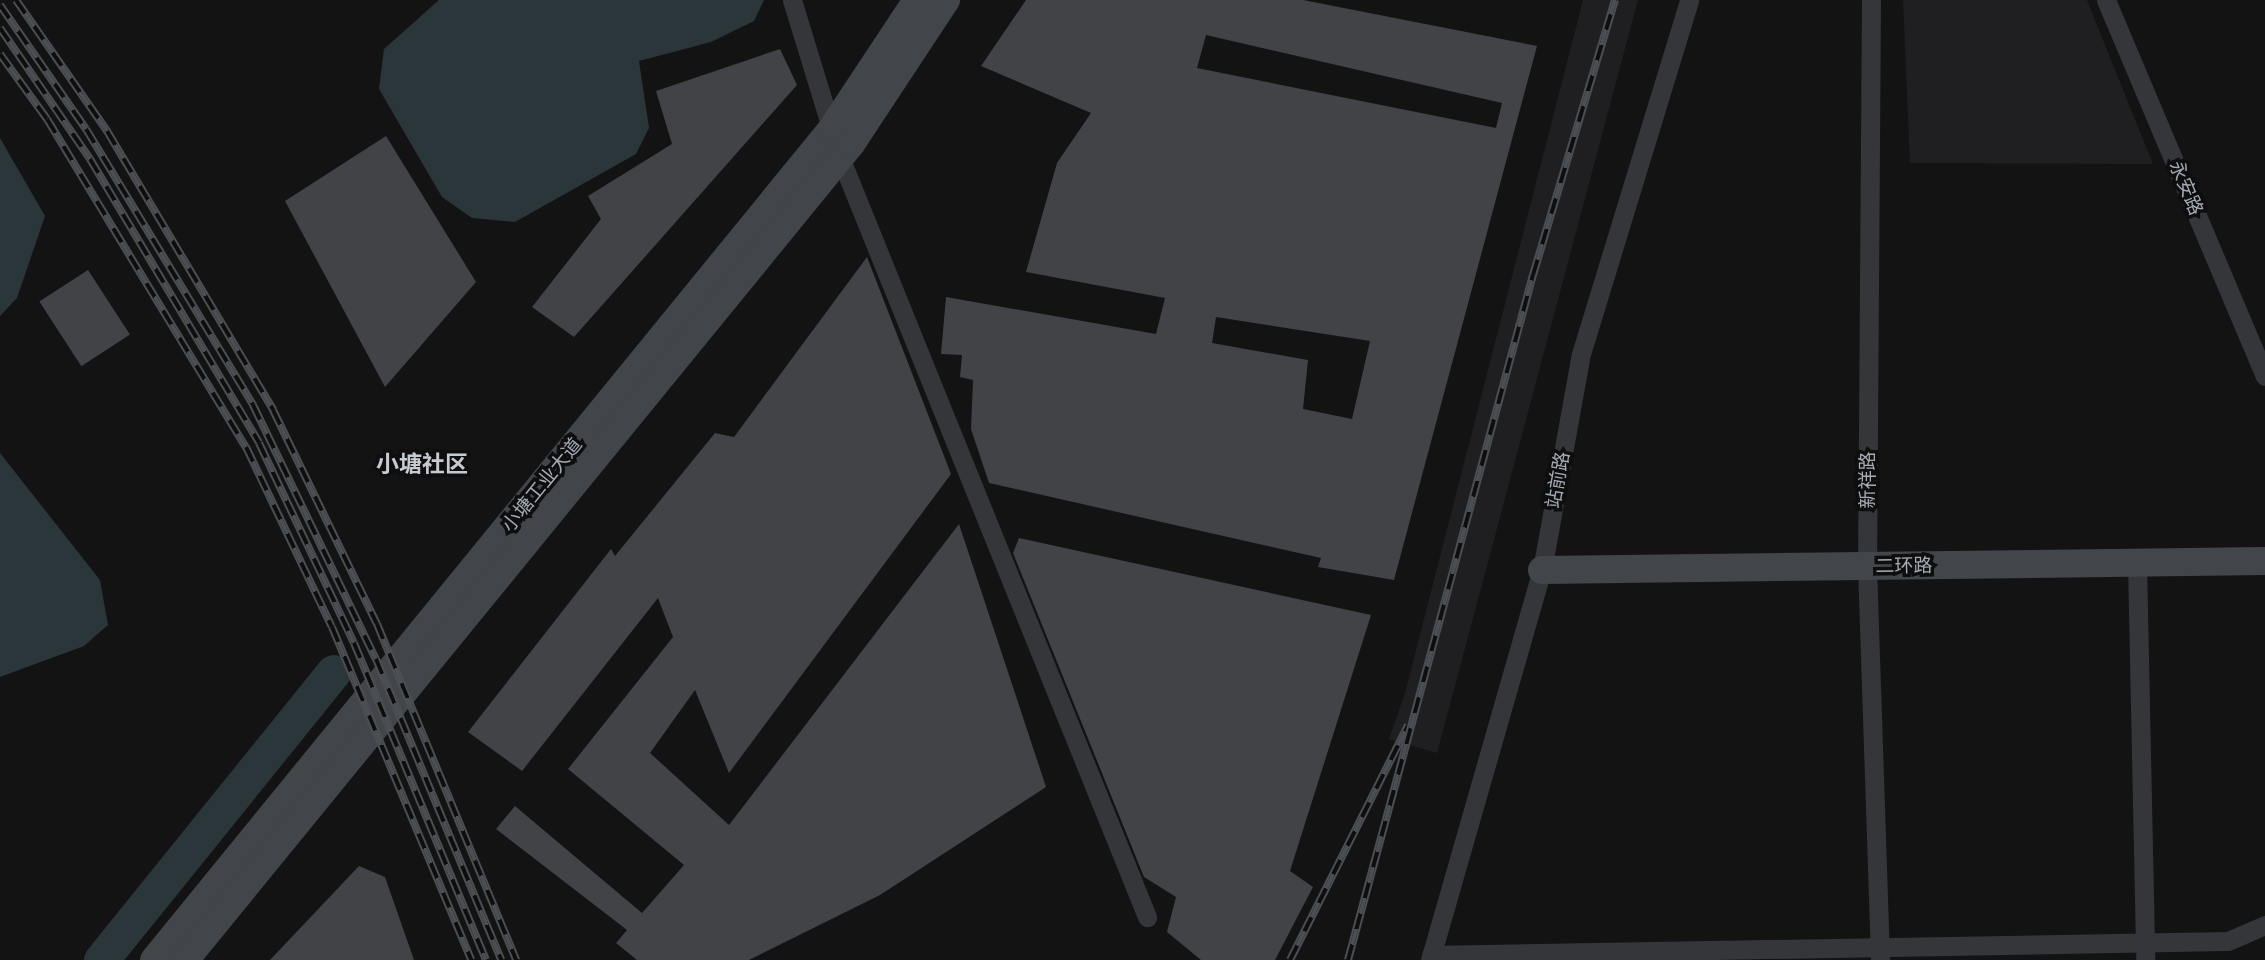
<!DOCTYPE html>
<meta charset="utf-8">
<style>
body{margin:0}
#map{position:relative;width:2265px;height:960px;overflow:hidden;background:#131314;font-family:"Noto Sans","Noto Sans SC",sans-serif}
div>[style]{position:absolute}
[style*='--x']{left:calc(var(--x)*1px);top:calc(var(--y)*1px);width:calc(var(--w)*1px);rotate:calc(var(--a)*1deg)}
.built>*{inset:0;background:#1f1f21}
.water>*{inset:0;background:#2b363a}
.river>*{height:35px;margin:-17.5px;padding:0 17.5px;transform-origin:17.5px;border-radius:17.5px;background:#2b363a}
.building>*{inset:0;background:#424347;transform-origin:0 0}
.street>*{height:19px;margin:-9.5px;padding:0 9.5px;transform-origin:9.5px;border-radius:9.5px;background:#343639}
.secondary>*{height:28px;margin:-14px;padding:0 14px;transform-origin:14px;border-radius:14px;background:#424549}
.rail>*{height:8px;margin-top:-4px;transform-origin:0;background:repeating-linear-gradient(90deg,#0e0e0f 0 16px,#4b4e52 0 32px);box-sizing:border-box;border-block:2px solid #4b4e52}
span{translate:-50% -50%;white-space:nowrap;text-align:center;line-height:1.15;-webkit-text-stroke:7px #0e0e0f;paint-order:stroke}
.street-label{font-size:19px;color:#a5acb5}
.quarter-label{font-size:23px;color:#c6cad1;font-weight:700}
</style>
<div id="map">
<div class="built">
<div style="clip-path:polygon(1583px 0,1638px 0,1437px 753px,1389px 739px,1405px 693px)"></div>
<div style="clip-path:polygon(1903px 0,2087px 0,2153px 164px,1910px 163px)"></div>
</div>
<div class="water">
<div style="clip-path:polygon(439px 0,764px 0,754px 21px,711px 42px,639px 61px,649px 128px,636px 154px,515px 222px,472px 218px,442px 197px,379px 89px,384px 49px)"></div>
<div style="clip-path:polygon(0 138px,45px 216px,17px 298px,0 316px)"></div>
<div style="clip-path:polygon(0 453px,100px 580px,108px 625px,84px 646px,0 677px)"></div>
</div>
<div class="river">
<div style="--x:101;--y:960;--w:370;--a:-51.1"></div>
</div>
<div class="building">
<div style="clip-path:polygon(evenodd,1026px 0,1303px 0,1537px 46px,1394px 580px,1318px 567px,1321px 558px,989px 483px,971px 429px,973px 380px,960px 377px,962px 355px,941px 354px,946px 297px,1156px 334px,1165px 298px,1026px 272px,1057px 163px,1091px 113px,981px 66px,1026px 0,1206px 35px,1502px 103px,1496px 128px,1197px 68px,1206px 35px,1026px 0,1216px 317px,1370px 341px,1352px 419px,1303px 409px,1308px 360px,1212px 343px,1216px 317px)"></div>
<div style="clip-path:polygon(780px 49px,797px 85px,574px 337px,532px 307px,601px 219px,588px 196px,672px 144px,656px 91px)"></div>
<div style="clip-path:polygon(386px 136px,476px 282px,385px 387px,285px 201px)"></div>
<div style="clip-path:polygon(867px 257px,951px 474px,729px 773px,695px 690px,650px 753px,729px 825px,959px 524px,1046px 787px,880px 895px,749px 960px,637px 960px,616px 943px,627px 930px,496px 829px,515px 806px,642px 913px,684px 865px,568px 769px,673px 637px,658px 598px,522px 771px,468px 732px,611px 549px,615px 556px,715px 433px,734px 437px)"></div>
<div style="left:88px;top:270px;width:77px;height:58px;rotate:57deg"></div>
<div style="clip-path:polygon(1019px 538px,1371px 615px,1290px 871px,1313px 887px,1275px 960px,1201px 960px,1167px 932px,1176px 897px,1144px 877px,1013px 553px)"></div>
<div style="clip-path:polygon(359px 866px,385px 877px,414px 960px,270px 960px)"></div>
</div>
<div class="street">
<div style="--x:792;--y:0;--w:164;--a:73"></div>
<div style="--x:840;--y:157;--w:820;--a:68"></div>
<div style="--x:1871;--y:0;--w:566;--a:90.4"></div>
<div style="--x:1867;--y:566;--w:394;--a:88.1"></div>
<div style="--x:2106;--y:0;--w:408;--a:67.1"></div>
<div style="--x:2137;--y:563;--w:397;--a:88.8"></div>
<div style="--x:1431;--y:955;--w:797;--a:-1.01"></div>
<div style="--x:2228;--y:941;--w:40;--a:-23.4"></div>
<div style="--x:1430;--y:960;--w:406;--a:-74"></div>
<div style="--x:1542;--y:570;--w:219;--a:-79.8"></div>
<div style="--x:1581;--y:354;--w:370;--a:-73"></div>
</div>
<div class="secondary">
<div style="--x:1542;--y:570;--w:723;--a:-0.71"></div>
<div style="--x:154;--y:960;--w:1071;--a:-50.8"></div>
<div style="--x:831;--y:130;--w:156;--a:-56.5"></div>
<div style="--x:185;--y:960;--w:1053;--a:-50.78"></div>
<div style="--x:851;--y:144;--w:173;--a:-56.6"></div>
</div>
<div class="rail">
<div style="--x:16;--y:0;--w:160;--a:55.2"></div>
<div style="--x:107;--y:131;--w:325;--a:59.2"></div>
<div style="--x:273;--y:410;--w:238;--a:64.1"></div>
<div style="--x:377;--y:624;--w:364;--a:67.5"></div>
<div style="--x:0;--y:5;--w:151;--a:55.3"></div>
<div style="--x:86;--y:129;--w:323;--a:58.8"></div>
<div style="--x:253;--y:405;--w:282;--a:64.2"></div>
<div style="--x:376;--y:659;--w:326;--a:67.4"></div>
<div style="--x:0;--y:28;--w:159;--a:55.5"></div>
<div style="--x:90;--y:159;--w:330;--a:59.2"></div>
<div style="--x:259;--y:443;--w:221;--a:64.6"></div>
<div style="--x:354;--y:643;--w:343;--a:67.4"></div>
<div style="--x:0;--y:54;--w:80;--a:54.1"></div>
<div style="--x:47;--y:119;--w:384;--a:58.8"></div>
<div style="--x:246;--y:447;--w:199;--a:64.5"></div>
<div style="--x:332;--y:627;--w:361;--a:67.3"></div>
<div style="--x:1290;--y:960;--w:263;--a:-63.3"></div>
<div style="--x:1348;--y:960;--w:710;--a:-74.89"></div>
<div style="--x:1533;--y:275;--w:287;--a:-73.4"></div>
</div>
<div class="street-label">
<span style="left:2186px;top:188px;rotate:67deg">永安路</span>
<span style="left:1558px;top:480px;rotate:-80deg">站前路</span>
<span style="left:1868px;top:480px;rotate:-90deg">新祥路</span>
<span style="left:542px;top:485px;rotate:-51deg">小塘工业大道</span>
<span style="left:1904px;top:566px;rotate:-1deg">二环路</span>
</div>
<div class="quarter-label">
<span style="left:422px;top:463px">小塘社区</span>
</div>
</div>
